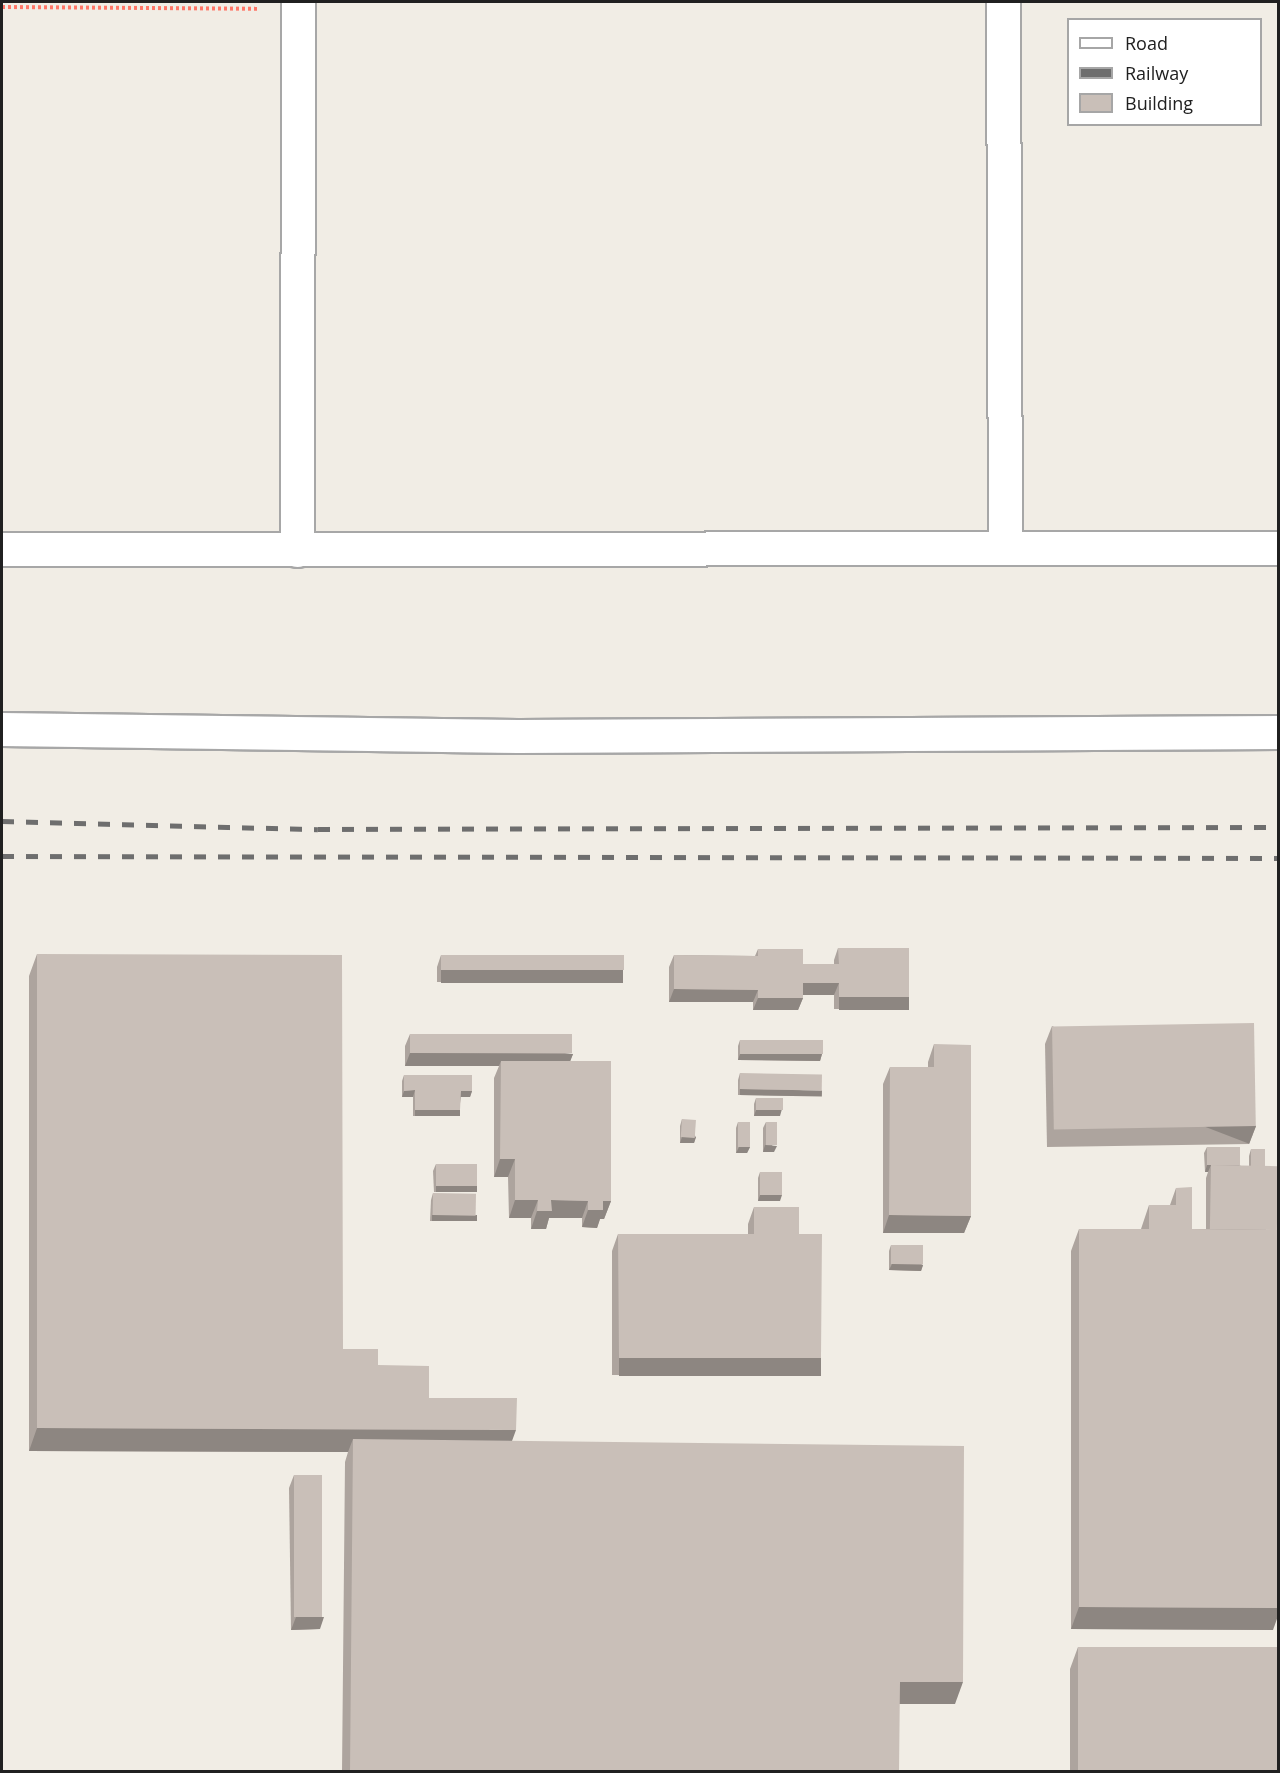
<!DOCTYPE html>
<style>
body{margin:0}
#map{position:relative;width:1280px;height:1773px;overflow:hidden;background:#f1ede5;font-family:"Open Sans",sans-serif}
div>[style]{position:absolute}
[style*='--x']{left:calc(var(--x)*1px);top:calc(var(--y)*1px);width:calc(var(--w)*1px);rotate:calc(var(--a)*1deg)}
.path>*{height:4px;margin-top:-2px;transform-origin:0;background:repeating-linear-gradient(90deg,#ff7768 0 3px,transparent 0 6px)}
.roads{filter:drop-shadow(2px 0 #a7a7a7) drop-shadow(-2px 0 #a7a7a7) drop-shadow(0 2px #a7a7a7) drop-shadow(0 -2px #a7a7a7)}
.minor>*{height:33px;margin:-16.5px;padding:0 16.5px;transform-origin:16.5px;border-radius:16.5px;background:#fff}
.rail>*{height:4.5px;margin-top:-2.25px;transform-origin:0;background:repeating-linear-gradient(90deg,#6e6e6e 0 12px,transparent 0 24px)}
.wall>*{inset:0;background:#ada49e}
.shaded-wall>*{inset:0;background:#8d8681;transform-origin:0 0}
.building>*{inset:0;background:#c9bfb8;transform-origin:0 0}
span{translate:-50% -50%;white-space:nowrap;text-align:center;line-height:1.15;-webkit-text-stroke:4.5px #fff;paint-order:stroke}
.frame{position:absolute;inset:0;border:3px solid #202020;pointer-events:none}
.legend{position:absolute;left:1067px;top:18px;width:195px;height:108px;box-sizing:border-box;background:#fff;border:2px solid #a6a6a6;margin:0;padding:8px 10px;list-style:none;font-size:18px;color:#202020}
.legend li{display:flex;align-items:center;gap:12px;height:30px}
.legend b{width:30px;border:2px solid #a6a6a6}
</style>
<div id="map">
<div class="path">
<div style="--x:2;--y:7;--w:257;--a:0.4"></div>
</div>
<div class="roads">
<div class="minor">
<div style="--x:1003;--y:2;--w:545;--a:89.79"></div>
<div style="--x:2;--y:549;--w:1276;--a:-0.04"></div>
<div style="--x:297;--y:550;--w:548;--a:-89.9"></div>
<div style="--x:2;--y:729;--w:516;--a:0.78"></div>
<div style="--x:518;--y:736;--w:760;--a:-0.3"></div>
</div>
</div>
<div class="rail">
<div style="--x:2;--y:821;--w:316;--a:1.5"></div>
<div style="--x:318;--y:829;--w:960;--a:-0.12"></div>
<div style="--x:2;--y:856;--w:1276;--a:0.09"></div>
</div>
<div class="wall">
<div style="clip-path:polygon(838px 948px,909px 997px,905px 1009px,834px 1009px,834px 995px,803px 995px,803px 998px,798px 1010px,753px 1010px,753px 1002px,669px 1002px,669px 967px,674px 955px,755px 956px,758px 949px,803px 964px,834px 964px,834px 960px)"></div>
<div style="clip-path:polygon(37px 954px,343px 1349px,378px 1365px,429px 1398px,512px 1441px,955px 1704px,899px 1704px,899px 1772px,342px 1772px,345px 1462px,348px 1452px,29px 1451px,29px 976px)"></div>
<div style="clip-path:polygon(441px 955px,619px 983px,437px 982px,437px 967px)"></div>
<div style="clip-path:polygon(1052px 1026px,1256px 1126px,1249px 1144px,1047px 1147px,1045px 1044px)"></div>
<div style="clip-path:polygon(410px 1034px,573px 1054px,570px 1061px,611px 1201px,604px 1219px,600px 1219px,597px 1228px,582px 1227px,582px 1218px,549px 1218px,546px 1229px,531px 1229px,531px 1218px,509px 1218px,508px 1177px,494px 1177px,494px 1078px,499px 1066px,405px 1066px,405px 1046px)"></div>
<div style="clip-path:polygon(740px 1040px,822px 1054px,820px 1061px,738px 1060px,738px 1046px)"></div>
<div style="clip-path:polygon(934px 1044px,971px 1216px,964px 1233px,883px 1233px,883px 1084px,890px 1067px,928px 1067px,928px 1062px)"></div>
<div style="clip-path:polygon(740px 1073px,820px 1096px,738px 1095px,738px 1080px)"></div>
<div style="clip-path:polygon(404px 1075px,472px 1091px,470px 1097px,461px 1097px,458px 1116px,413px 1116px,413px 1097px,402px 1097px,402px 1081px)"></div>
<div style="clip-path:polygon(756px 1098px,780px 1116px,754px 1116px,754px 1104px)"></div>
<div style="clip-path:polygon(682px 1119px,696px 1137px,694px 1143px,680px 1143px,680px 1126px)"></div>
<div style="clip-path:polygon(738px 1122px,750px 1147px,747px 1153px,736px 1153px,736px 1128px)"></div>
<div style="clip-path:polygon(766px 1122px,774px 1152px,763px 1152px,763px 1128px)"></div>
<div style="clip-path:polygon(1207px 1147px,1241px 1166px,1249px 1166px,1249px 1156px,1251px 1149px,1265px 1166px,1273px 1630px,1071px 1629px,1071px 1251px,1079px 1229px,1141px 1229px,1149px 1205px,1170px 1205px,1176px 1188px,1192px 1229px,1206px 1229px,1206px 1178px,1208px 1172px,1205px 1172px,1204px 1153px)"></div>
<div style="clip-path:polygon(436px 1164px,477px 1186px,475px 1192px,434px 1192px,433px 1171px)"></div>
<div style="clip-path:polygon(760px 1172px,780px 1201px,758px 1201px,758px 1178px)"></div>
<div style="clip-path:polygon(433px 1193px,474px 1221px,430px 1221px,431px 1200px)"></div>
<div style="clip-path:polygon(754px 1207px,799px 1234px,815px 1376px,612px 1375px,612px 1251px,618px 1234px,748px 1234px,748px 1224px)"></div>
<div style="clip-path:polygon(891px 1245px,923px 1265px,921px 1271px,889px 1270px,889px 1251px)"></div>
<div style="clip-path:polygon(294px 1475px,320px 1629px,291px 1630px,289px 1488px)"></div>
<div style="clip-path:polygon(1078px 1647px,1278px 1772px,1070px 1772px,1070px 1669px)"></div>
</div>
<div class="shaded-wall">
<div style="left:441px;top:970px;width:182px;height:13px"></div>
<div style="clip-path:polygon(803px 983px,839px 983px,834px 995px,798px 995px)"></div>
<div style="clip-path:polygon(674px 989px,758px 990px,753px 1002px,669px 1002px)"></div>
<div style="left:839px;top:997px;width:70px;height:13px"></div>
<div style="clip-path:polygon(758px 998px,803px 998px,798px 1010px,753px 1010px)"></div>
<div style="clip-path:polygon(410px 1053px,573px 1054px,568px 1067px,501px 1061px,499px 1066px,405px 1066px)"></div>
<div style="clip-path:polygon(740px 1054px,822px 1054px,820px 1061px,738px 1060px)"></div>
<div style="left:740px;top:1089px;width:82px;height:6px;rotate:1deg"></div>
<div style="clip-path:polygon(415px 1090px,413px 1097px,402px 1097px,404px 1091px)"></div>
<div style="clip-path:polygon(461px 1091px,472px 1091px,470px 1097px,458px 1097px)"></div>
<div style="clip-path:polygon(782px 1109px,780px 1116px,754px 1116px,756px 1110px)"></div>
<div style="left:415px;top:1110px;width:45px;height:6px"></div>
<div style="left:1256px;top:1126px;width:19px;height:202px;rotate:111deg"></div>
<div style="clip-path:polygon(682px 1137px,696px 1137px,694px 1143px,680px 1143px)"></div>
<div style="clip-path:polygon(765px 1145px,777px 1146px,774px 1152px,763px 1152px)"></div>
<div style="clip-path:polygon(739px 1147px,750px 1147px,747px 1153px,736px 1153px)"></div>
<div style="clip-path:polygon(500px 1159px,515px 1159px,508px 1177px,494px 1177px)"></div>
<div style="clip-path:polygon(1207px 1165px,1241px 1165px,1211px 1165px,1208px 1172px,1205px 1172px)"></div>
<div style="left:436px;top:1186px;width:41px;height:6px"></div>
<div style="clip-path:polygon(760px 1195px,782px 1195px,780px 1201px,758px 1201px)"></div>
<div style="clip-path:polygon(515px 1200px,538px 1200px,531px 1218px,509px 1218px)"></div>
<div style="clip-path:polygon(551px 1200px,588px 1201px,582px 1218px,549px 1218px,546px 1229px,531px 1229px,537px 1211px)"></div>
<div style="clip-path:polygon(603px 1201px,611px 1201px,604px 1219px,600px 1219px,597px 1228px,582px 1227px,588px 1210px)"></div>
<div style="left:432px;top:1215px;width:45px;height:6px"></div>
<div style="clip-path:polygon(889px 1215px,971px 1216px,964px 1233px,883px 1233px)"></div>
<div style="clip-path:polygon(892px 1264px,923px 1265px,921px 1271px,889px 1270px)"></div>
<div style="left:619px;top:1358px;width:202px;height:18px"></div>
<div style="clip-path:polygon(37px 1428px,516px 1430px,508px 1452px,353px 1439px,348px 1452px,29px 1451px)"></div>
<div style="clip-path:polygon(1079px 1607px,1278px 1608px,1278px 1616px,1273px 1630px,1071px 1629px)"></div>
<div style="clip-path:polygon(296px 1617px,324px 1617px,320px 1629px,291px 1630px)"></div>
<div style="clip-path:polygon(900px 1682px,963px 1682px,955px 1704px,892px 1704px)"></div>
</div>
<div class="building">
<div style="clip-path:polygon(838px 948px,909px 948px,909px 997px,839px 997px,839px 983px,803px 983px,803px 998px,758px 998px,758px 990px,674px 989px,674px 955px,758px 956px,758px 949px,803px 949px,803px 964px,839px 964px)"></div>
<div style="clip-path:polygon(37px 954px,342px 955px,343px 1349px,378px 1349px,378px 1365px,429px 1366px,429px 1398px,517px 1398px,516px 1430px,37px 1428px)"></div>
<div style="left:441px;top:955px;width:183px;height:15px"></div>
<div style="left:1254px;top:1023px;width:103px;height:202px;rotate:89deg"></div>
<div style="left:410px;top:1034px;width:162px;height:19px"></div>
<div style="left:740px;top:1040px;width:83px;height:14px"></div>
<div style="clip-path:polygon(934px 1044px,971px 1045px,971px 1216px,889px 1215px,890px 1067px,934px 1067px)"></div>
<div style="clip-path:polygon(501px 1061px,611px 1061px,611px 1201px,603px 1201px,603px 1210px,588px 1210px,588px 1201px,551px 1200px,552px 1211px,537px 1211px,538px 1200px,515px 1200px,515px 1159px,500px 1159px)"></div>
<div style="left:740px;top:1073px;width:82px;height:16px;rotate:1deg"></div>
<div style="clip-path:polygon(404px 1075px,472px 1075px,472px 1091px,461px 1091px,460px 1110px,415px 1110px,415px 1090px,404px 1091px)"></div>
<div style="left:756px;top:1098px;width:27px;height:12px"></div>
<div style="left:682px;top:1119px;width:14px;height:18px;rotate:4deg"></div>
<div style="left:738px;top:1122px;width:12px;height:25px"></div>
<div style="left:766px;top:1122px;width:11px;height:23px"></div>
<div style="left:1207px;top:1147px;width:33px;height:18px"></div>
<div style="left:1251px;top:1149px;width:14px;height:17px"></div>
<div style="left:436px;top:1164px;width:41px;height:22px"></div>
<div style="left:1211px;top:1165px;width:67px;height:64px;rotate:1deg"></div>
<div style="left:760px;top:1172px;width:22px;height:23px"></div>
<div style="clip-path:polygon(1192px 1187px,1192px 1229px,1278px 1230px,1278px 1608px,1079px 1607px,1079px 1229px,1149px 1229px,1149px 1205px,1176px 1205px,1176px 1188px)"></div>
<div style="left:433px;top:1193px;width:43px;height:22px;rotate:1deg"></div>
<div style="clip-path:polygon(754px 1207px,799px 1207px,799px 1234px,822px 1234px,821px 1358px,619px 1358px,618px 1234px,754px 1234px)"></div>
<div style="left:891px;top:1245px;width:32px;height:19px"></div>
<div style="clip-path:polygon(353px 1439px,964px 1446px,963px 1682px,900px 1682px,899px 1772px,350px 1772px)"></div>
<div style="left:294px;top:1475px;width:28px;height:142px"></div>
<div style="left:1078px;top:1647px;width:200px;height:125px"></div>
</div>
<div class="frame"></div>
<ul class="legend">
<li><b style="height:8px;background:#fff"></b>Road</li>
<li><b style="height:8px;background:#6e6e6e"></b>Railway</li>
<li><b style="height:16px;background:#c9bfb8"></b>Building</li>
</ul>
</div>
